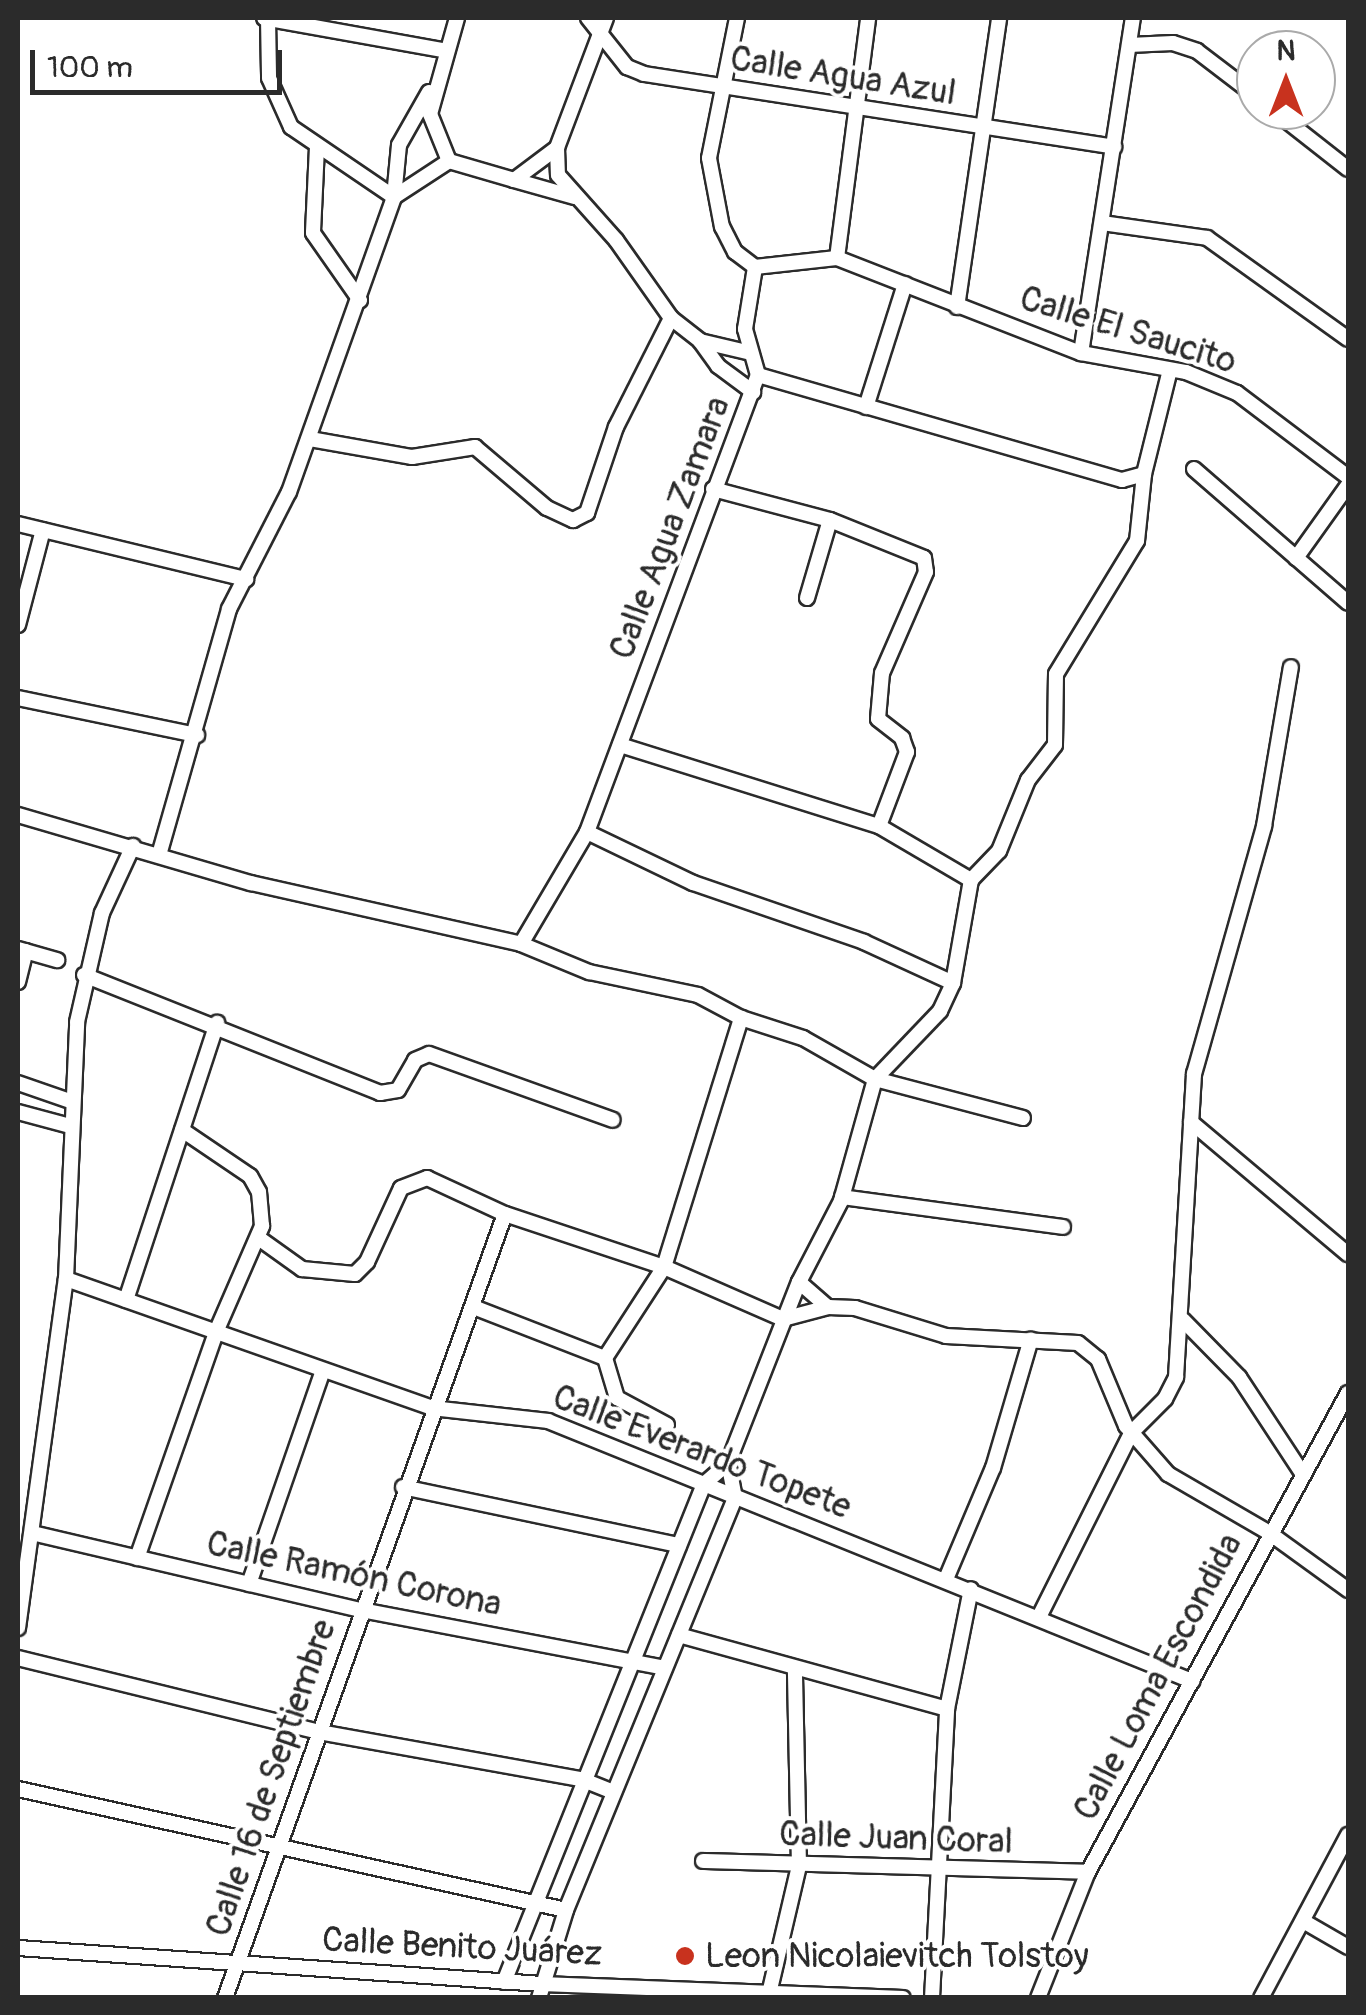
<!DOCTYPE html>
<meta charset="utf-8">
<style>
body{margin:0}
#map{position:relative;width:1366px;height:2015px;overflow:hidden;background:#fff;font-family:Pangolin,sans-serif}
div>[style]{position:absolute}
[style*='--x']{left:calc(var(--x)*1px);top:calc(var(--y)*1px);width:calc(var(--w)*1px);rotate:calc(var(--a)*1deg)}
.roads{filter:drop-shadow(2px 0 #2b2b2b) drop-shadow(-2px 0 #2b2b2b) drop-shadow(0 2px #2b2b2b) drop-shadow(0 -2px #2b2b2b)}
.minor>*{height:14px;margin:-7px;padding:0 7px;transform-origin:7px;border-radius:7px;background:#fff}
.dots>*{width:28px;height:28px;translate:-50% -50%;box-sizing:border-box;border:5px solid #fff;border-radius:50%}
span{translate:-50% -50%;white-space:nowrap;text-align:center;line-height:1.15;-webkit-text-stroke:8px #fff;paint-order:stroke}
.street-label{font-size:35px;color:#2b2b2b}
.poi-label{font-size:35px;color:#2b2b2b}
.left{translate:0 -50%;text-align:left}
.frame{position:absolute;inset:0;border:20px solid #2b2b2b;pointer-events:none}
.north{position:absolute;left:1236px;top:30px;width:100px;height:100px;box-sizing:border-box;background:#fff;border:2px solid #aaa;border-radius:50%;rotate:0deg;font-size:28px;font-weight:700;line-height:40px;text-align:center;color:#2b2b2b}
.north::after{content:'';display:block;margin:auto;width:35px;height:45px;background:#c8321e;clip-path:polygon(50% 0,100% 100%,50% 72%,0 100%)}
.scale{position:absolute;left:30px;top:50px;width:252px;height:45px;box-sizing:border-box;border:5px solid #2b2b2b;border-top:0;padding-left:12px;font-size:30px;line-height:35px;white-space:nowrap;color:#2b2b2b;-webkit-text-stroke:8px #fff;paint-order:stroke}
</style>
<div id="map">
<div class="roads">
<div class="minor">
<div style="--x:264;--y:18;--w:186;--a:10.2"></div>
<div style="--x:268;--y:18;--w:60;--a:89"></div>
<div style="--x:269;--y:78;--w:54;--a:65.8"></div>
<div style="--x:291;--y:127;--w:125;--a:34.2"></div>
<div style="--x:588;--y:18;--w:63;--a:51.5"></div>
<div style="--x:627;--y:67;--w:18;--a:22"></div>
<div style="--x:644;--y:74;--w:476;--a:8.8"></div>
<div style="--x:606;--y:18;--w:139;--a:110.7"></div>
<div style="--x:557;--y:148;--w:27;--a:88"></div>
<div style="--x:558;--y:175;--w:87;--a:48.3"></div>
<div style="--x:616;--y:240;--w:95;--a:54.8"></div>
<div style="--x:671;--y:318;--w:37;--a:38"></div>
<div style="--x:700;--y:341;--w:48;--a:13.2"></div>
<div style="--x:1129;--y:45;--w:44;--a:-2.6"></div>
<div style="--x:1173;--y:43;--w:25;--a:18"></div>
<div style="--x:1197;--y:51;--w:74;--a:37.3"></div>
<div style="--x:1273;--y:110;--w:95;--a:38.2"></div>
<div style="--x:317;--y:147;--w:86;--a:92.7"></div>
<div style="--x:313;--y:233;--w:82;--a:55"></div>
<div style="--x:449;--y:161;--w:68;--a:16.3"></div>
<div style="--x:514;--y:180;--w:54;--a:-36.7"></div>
<div style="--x:514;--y:180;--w:62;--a:15.8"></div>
<div style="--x:394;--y:197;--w:52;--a:-84.5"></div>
<div style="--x:399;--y:145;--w:61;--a:-60.5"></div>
<div style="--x:1102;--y:223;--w:106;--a:8.1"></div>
<div style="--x:1207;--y:238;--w:173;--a:35.6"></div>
<div style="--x:837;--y:258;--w:242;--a:-82.6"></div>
<div style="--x:755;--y:267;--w:82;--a:-6.3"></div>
<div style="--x:837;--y:258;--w:262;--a:21.3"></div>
<div style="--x:1081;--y:353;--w:107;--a:10.3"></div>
<div style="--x:1186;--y:372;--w:55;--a:22.4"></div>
<div style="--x:1237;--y:393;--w:139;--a:37.1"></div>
<div style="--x:957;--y:307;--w:292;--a:-81.7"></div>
<div style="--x:700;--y:341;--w:31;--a:54"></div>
<div style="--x:718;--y:366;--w:44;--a:36.6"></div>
<div style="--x:1081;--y:353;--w:338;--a:-81.2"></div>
<div style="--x:758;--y:375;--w:379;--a:16.1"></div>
<div style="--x:1122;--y:480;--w:23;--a:-15"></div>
<div style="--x:1144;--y:474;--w:107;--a:-76"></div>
<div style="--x:866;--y:407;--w:129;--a:-72.4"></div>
<div style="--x:310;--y:439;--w:104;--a:10"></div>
<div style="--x:412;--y:457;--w:64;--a:-9"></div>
<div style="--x:475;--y:447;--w:94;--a:40.3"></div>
<div style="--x:547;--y:508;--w:29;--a:25"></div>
<div style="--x:573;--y:520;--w:16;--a:-27"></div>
<div style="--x:587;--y:513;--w:91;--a:-71.4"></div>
<div style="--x:616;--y:427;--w:122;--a:-63.2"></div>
<div style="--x:1194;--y:469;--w:204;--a:41"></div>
<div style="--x:713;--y:489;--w:121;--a:14.8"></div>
<div style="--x:830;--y:520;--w:101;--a:22"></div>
<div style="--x:924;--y:558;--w:14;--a:82"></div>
<div style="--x:926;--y:572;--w:110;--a:113.5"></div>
<div style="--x:882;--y:673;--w:46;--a:95"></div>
<div style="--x:878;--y:719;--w:31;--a:38"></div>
<div style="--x:902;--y:738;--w:15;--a:70"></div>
<div style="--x:907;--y:752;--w:79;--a:110.7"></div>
<div style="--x:18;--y:524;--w:235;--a:13.6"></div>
<div style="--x:1296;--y:558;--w:90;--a:-54.5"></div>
<div style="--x:807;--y:598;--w:81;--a:-73.6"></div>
<div style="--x:18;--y:625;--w:98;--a:-75.3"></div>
<div style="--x:18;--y:698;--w:183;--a:11.7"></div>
<div style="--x:620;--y:745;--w:271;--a:17.4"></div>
<div style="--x:879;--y:826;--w:107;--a:30.4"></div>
<div style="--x:18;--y:815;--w:243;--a:16.3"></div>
<div style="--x:251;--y:883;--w:277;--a:12.7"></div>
<div style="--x:521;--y:944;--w:74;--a:22.4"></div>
<div style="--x:589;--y:972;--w:111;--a:11.9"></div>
<div style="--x:698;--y:995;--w:49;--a:28.1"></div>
<div style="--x:741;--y:1018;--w:65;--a:17.9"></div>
<div style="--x:803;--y:1038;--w:83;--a:29.7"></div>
<div style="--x:875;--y:1079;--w:153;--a:14.8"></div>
<div style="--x:587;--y:832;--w:118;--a:25.7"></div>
<div style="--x:693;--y:883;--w:181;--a:19"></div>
<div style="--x:864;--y:942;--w:98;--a:24.7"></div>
<div style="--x:159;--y:855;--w:256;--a:-74.1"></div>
<div style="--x:229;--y:609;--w:131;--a:-62.9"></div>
<div style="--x:289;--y:492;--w:313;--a:-70.4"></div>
<div style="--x:394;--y:197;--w:66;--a:-33.2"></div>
<div style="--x:449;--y:161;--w:51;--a:-112"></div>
<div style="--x:430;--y:114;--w:100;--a:-74.3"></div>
<div style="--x:521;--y:944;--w:130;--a:-59.5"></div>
<div style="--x:587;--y:832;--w:488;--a:-69.5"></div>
<div style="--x:758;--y:375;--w:48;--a:-105.8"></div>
<div style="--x:745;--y:329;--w:63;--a:-80.8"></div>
<div style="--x:755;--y:267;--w:25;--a:-143"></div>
<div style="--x:735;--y:252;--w:28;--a:-117"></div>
<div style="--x:722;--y:227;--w:70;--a:-100.7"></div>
<div style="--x:709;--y:158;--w:143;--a:-78.7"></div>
<div style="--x:18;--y:949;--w:41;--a:15.8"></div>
<div style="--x:84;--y:975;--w:319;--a:21.7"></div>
<div style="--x:380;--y:1093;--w:18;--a:-9"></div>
<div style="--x:398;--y:1090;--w:34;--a:-60"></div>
<div style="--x:415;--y:1060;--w:15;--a:-23"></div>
<div style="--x:429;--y:1054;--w:195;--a:19.7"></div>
<div style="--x:18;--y:982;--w:32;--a:-76"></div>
<div style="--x:18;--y:1083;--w:55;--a:19.1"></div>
<div style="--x:18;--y:1112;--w:54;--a:15.1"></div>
<div style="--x:1191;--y:1122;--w:205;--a:40.1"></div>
<div style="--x:842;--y:1197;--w:223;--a:7.7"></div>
<div style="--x:260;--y:1239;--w:52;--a:35.5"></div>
<div style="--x:302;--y:1269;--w:53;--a:5.4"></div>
<div style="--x:355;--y:1274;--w:17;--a:-45"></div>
<div style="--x:367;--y:1262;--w:81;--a:-65.3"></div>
<div style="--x:401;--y:1188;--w:28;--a:-21"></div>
<div style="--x:427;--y:1178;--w:86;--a:24.8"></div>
<div style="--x:505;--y:1214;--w:168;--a:18.4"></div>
<div style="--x:664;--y:1267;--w:130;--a:23.6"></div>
<div style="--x:783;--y:1319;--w:47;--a:-14.9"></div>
<div style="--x:828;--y:1307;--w:27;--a:2"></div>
<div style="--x:855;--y:1308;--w:95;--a:17.1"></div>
<div style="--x:946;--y:1336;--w:132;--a:3"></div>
<div style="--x:1078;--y:1343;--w:26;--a:39"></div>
<div style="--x:1098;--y:1359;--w:73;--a:67.3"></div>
<div style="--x:1126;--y:1426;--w:64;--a:48.8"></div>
<div style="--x:1168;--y:1474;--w:116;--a:30.1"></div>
<div style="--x:1268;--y:1532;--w:99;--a:35.9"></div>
<div style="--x:66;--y:1279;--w:388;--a:19.4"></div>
<div style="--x:432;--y:1408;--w:117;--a:6.4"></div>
<div style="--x:548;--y:1421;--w:695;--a:21.99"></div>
<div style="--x:799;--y:1282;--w:38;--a:41"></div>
<div style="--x:126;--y:1300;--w:292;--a:-71.8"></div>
<div style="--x:476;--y:1308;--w:138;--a:21.2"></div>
<div style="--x:1183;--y:1320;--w:80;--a:45.5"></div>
<div style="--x:1239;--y:1377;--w:115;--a:56.7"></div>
<div style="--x:667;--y:1425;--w:57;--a:-151.6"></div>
<div style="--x:617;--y:1398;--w:42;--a:-106.7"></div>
<div style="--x:605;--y:1358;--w:108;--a:-57"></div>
<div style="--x:664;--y:1267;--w:261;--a:-72.8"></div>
<div style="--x:403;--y:1487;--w:282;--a:11.9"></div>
<div style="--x:32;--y:1533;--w:338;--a:13.2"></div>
<div style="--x:361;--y:1610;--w:309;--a:10.8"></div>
<div style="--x:137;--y:1558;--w:239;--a:-70.7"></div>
<div style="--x:216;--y:1332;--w:116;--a:-66.5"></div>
<div style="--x:262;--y:1226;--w:34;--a:-95"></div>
<div style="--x:259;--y:1192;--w:18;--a:-119"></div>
<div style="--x:250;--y:1176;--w:82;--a:-145.9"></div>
<div style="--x:946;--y:1579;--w:121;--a:-67.1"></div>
<div style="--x:993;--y:1468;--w:134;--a:-73.6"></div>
<div style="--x:249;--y:1584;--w:226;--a:-70.9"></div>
<div style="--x:1039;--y:1617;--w:206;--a:-63.4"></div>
<div style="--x:1131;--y:1433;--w:48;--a:-45"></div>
<div style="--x:1165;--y:1399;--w:25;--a:-63"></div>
<div style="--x:1176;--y:1377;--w:304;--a:-86.6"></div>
<div style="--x:1194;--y:1074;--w:258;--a:-74.2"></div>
<div style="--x:1264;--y:826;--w:161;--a:-80.4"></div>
<div style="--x:18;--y:1628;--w:352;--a:-82.2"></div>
<div style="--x:66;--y:1279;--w:257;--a:-87.5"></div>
<div style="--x:77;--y:1022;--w:112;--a:-77.1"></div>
<div style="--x:102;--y:913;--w:74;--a:-65.2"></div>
<div style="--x:679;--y:1635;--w:278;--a:15.4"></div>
<div style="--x:18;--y:1658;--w:310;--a:13.8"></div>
<div style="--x:319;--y:1732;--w:266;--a:10.2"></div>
<div style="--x:581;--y:1779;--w:35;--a:22"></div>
<div style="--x:18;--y:1789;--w:561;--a:12.45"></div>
<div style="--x:703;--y:1861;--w:385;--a:1.6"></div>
<div style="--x:1303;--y:1921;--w:52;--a:30"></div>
<div style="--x:18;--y:1948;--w:525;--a:3.93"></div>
<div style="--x:542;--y:1984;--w:361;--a:2.2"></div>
<div style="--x:504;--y:1982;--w:537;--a:-68.12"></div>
<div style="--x:704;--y:1484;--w:32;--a:-41"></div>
<div style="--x:728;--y:1463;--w:194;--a:-68.6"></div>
<div style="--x:799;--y:1282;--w:91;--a:-62.6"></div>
<div style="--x:841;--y:1201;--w:127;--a:-74.4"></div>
<div style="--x:875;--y:1079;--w:94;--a:-46.3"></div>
<div style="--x:940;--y:1011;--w:31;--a:-65"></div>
<div style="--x:953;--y:983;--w:105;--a:-80.1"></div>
<div style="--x:971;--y:880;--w:40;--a:-46"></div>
<div style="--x:999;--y:851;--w:77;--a:-67.8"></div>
<div style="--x:1028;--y:780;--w:44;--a:-52.4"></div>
<div style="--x:1055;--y:745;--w:71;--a:-89.2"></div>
<div style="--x:1056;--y:674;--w:156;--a:-58.7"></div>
<div style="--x:1137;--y:541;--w:67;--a:-84"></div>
<div style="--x:225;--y:1998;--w:832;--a:-70.35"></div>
<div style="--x:539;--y:1998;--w:92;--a:-72.9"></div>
<div style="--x:566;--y:1910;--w:445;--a:-67.7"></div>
<div style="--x:735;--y:1498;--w:36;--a:-101"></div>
<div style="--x:768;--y:1998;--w:136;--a:-76.8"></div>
<div style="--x:799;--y:1866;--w:198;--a:-91.2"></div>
<div style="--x:932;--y:1998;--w:289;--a:-87"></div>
<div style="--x:947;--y:1709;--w:122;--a:-78.7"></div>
<div style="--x:1038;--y:1998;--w:136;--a:-68.4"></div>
<div style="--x:1088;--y:1872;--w:545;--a:-61.51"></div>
<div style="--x:1261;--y:1998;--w:185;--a:-61.9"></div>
</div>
</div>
<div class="dots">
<div style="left:685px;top:1956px;background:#c8321e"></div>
</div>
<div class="street-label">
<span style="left:843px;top:76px;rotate:9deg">Calle Agua Azul</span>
<span style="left:1128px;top:330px;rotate:17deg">Calle El Saucito</span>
<span style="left:670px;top:528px;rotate:-69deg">Calle Agua Zamara</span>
<span style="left:702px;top:1452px;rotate:21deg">Calle Everardo Topete</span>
<span style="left:354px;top:1574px;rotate:12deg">Calle Ramón Corona</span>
<span style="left:1158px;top:1677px;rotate:-62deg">Calle Loma Escondida</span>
<span style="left:271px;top:1778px;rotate:-71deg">Calle 16 de Septiembre</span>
<span style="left:896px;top:1838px;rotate:2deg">Calle Juan Coral</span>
<span style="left:462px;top:1947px;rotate:3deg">Calle Benito Juárez</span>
</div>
<div class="poi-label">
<span class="left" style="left:705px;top:1956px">Leon Nicolaievitch Tolstoy</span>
</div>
<div class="frame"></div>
<div class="north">N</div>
<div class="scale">100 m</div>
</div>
